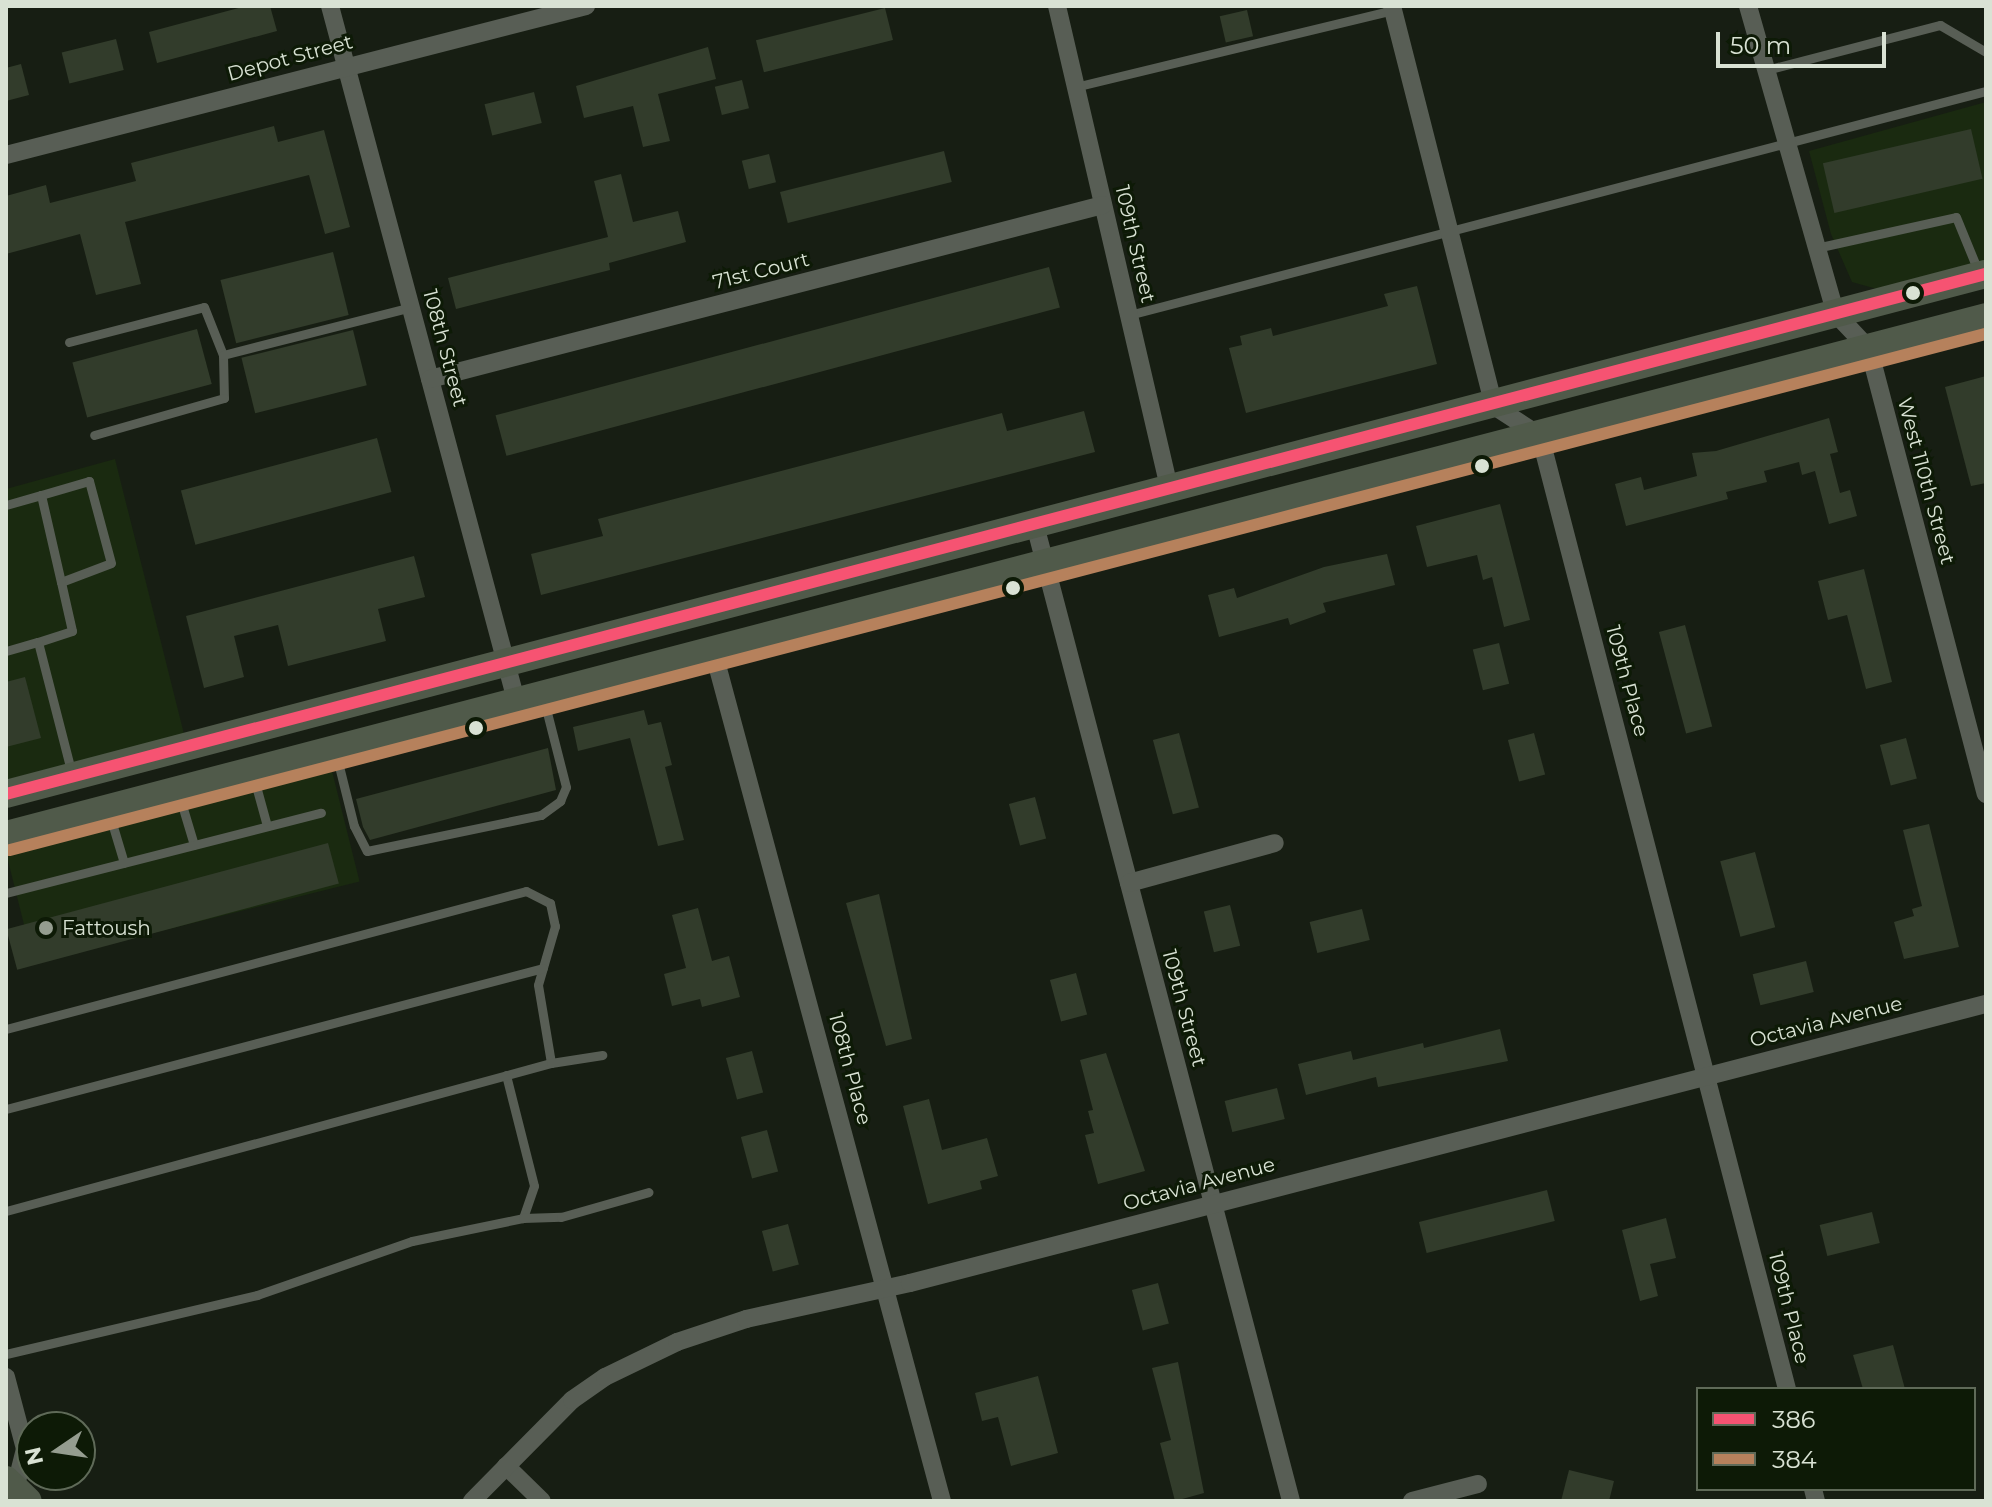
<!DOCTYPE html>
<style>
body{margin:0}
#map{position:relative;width:1992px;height:1507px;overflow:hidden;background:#171e13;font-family:Montserrat,sans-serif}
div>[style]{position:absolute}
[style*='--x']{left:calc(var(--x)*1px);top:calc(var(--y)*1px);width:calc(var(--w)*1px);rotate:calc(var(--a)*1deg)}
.built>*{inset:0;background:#1a2a10;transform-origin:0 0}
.building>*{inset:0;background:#323c2b;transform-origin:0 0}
.service>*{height:9px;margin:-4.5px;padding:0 4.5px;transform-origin:4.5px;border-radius:4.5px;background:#585e55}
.minor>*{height:18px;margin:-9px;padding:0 9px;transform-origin:9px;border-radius:9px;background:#585e55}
.primary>*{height:28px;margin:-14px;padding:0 14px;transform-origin:14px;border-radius:14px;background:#505a4a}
.bus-1>*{height:12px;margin:-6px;padding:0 6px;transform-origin:6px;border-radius:6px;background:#f65372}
.bus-2>*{height:12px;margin:-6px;padding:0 6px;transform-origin:6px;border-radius:6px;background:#b6815c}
.dots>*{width:22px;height:22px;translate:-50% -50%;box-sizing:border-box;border:4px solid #0d1a06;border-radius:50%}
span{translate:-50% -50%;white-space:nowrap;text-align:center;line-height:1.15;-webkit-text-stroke:6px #0d1a06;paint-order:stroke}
.street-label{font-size:20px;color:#d9e2d4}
.poi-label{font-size:20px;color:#d9e2d4}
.left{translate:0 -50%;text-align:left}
.frame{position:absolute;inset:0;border:8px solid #d9e2d4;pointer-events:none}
.legend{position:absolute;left:1696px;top:1387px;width:280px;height:104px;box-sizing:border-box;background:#0d1a06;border:2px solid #5f6a58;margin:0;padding:10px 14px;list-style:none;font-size:24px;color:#d9e2d4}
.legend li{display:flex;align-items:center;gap:16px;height:40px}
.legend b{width:40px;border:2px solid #5f6a58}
.north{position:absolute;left:16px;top:1411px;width:80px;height:80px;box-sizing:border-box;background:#0d1a06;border:2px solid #5f6a58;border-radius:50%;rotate:257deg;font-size:22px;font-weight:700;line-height:32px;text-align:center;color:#d9e2d4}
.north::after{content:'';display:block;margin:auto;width:28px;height:36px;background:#959d90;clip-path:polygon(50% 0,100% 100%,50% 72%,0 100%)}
.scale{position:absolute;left:1716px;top:32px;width:170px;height:36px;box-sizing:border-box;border:4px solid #d9e2d4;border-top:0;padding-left:10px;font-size:24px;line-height:28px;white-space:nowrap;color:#d9e2d4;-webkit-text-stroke:6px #0d1a06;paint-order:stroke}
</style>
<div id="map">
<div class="built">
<div style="clip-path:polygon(1986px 102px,1986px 260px,1877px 289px,1852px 282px,1831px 234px,1809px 151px)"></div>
<div style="clip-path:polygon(115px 459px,184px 734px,6px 780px,6px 489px)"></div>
<div style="left:331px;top:767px;width:118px;height:336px;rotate:76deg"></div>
</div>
<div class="building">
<div style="clip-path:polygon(246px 6px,270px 6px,277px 31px,157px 63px,149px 32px)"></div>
<div style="left:885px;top:8px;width:33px;height:133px;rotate:76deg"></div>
<div style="left:1247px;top:10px;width:27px;height:28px;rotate:77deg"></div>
<div style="left:116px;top:39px;width:32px;height:56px;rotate:76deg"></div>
<div style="clip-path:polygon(708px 47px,716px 79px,658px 94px,670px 141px,643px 147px,633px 106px,584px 118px,576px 86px)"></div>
<div style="clip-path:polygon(21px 64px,29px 95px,6px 101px,6px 68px)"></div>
<div style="left:742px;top:80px;width:29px;height:28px;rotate:76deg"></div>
<div style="left:534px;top:92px;width:32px;height:51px;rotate:76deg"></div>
<div style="clip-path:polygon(274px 126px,278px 142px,324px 130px,350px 227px,325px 234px,309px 175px,125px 222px,141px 284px,96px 295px,80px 234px,6px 254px,6px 196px,46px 185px,50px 203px,136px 181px,131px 163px)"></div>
<div style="left:1971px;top:129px;width:51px;height:152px;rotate:77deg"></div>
<div style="left:944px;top:151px;width:32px;height:169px;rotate:76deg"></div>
<div style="left:769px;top:154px;width:29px;height:28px;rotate:76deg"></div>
<div style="clip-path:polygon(621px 174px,633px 222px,678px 211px,686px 242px,609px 263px,610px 270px,456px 309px,448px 278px,608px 237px,594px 181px)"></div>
<div style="left:333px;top:252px;width:65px;height:116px;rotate:76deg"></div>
<div style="left:1049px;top:267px;width:42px;height:573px;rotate:75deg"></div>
<div style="clip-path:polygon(1417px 286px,1437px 364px,1246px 413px,1229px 348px,1242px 345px,1240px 336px,1271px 328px,1273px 336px,1388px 306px,1384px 294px)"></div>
<div style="left:197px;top:329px;width:57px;height:129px;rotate:75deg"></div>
<div style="left:353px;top:330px;width:57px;height:115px;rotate:76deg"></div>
<div style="clip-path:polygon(1986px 376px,1986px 483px,1971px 486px,1945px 387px)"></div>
<div style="clip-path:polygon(1084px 411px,1095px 452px,541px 595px,531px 554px,603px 536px,598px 519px,1002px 413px,1007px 431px)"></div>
<div style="clip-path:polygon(1829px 418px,1838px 452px,1830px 454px,1840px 493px,1850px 490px,1857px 516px,1829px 524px,1815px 471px,1802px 475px,1799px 462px,1764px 471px,1767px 482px,1726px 492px,1728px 499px,1626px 526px,1615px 484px,1641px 477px,1644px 490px,1697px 476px,1692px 453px,1716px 451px)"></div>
<div style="left:377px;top:438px;width:56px;height:203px;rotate:75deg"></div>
<div style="clip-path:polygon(1500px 504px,1530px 620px,1504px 627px,1492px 577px,1483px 580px,1477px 555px,1427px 567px,1416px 526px)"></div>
<div style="clip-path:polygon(1387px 554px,1395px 585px,1323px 603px,1326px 612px,1290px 625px,1288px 618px,1219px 637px,1208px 595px,1234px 588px,1237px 598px,1324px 567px)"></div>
<div style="clip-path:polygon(414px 556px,425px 597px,378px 609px,386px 641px,288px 666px,278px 625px,234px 636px,244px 677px,204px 688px,186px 616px)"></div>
<div style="clip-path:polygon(1864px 569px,1892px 682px,1866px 689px,1847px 615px,1828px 620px,1818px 581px)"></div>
<div style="left:1685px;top:625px;width:105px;height:27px;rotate:75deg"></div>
<div style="left:1499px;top:643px;width:42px;height:27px;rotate:76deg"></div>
<div style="clip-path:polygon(25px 677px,41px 738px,6px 747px,6px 682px)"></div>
<div style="clip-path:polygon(644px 710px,648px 725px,661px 722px,672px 765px,665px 767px,684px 840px,658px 846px,630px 738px,578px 751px,573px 727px)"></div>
<div style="left:1179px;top:733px;width:77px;height:27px;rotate:75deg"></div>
<div style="left:1534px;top:733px;width:43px;height:27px;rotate:75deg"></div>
<div style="left:1906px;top:738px;width:42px;height:27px;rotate:75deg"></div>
<div style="clip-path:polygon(548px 748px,556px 790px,370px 840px,363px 827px,356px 799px)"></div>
<div style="left:1035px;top:797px;width:43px;height:27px;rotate:75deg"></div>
<div style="clip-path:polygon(1929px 824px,1959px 947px,1904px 959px,1894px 922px,1914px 916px,1912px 909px,1922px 906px,1903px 830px)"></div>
<div style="left:328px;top:843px;width:42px;height:333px;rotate:75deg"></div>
<div style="left:1755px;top:852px;width:78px;height:36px;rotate:75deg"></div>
<div style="clip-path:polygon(879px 894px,912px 1039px,886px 1046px,846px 903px)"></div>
<div style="left:1230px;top:905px;width:42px;height:27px;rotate:76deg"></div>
<div style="clip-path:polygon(698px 908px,712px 961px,729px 956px,740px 997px,702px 1007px,700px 999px,672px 1006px,664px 974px,686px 968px,672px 915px)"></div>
<div style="left:1362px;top:909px;width:32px;height:54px;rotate:76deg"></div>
<div style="left:1806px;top:961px;width:32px;height:55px;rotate:76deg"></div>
<div style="left:1076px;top:973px;width:43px;height:27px;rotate:75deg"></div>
<div style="clip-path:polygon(1500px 1029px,1508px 1061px,1378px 1087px,1376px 1077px,1306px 1095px,1298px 1064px,1351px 1051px,1353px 1060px,1423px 1043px,1424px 1048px)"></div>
<div style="left:752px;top:1051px;width:43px;height:27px;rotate:75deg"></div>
<div style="clip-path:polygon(1106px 1053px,1145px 1171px,1098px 1184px,1085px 1135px,1094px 1133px,1088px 1111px,1093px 1110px,1080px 1060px)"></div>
<div style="left:1277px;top:1088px;width:32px;height:54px;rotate:76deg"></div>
<div style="clip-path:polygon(929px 1099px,942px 1150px,987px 1138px,998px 1176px,980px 1181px,982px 1189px,928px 1204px,903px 1106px)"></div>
<div style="left:767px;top:1130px;width:43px;height:27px;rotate:75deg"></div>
<div style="left:1547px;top:1190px;width:32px;height:132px;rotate:76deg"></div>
<div style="left:1872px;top:1212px;width:32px;height:54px;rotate:76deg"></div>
<div style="clip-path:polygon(1666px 1218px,1676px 1258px,1650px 1264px,1658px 1296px,1640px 1301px,1622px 1230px)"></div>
<div style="left:788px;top:1224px;width:42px;height:27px;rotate:75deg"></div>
<div style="left:1158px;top:1283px;width:42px;height:27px;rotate:75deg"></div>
<div style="clip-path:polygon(1893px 1345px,1905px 1389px,1863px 1389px,1853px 1355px)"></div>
<div style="clip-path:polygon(1178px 1362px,1204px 1493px,1175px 1501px,1160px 1443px,1171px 1440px,1152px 1368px)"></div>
<div style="clip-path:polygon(1038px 1376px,1058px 1453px,1011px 1466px,998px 1417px,982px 1421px,975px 1393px)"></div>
<div style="clip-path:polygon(1569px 1470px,1614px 1481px,1609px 1501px,1561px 1501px)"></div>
</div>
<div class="service">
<div style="--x:1766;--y:70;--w:180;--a:-14.5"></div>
<div style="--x:1940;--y:25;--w:53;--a:30.4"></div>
<div style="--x:1075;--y:87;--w:327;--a:-13.6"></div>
<div style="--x:1816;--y:248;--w:143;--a:-12.5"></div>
<div style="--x:1956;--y:217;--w:61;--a:67.7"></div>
<div style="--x:1129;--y:315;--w:886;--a:-14.65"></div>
<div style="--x:69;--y:342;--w:139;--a:-14.5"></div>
<div style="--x:204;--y:307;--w:52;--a:68.4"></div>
<div style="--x:223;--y:355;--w:43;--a:88.7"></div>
<div style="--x:224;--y:398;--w:135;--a:164.1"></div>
<div style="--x:223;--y:355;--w:194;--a:-14.3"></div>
<div style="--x:6;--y:505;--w:36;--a:-16"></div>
<div style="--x:61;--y:582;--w:53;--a:-20.8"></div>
<div style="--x:111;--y:563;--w:85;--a:-105"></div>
<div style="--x:89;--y:481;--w:50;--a:163.7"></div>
<div style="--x:41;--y:495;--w:89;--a:77.1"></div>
<div style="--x:61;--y:582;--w:50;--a:77.3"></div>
<div style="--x:72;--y:631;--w:36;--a:162"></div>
<div style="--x:38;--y:642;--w:136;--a:75.6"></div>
<div style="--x:6;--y:651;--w:33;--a:-16"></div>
<div style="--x:336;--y:754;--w:74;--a:76"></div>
<div style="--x:354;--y:826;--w:28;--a:63"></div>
<div style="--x:367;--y:851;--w:178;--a:-11.7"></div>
<div style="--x:541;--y:815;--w:24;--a:-36"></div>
<div style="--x:560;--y:801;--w:15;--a:-67"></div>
<div style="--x:566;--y:787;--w:93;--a:-104.3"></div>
<div style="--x:253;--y:775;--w:53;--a:74.6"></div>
<div style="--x:179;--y:795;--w:52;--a:73.3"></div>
<div style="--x:109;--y:813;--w:52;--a:73.3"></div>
<div style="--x:6;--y:893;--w:325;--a:-14.3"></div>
<div style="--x:6;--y:1029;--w:538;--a:-14.86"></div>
<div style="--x:526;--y:891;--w:27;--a:27"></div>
<div style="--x:550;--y:903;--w:24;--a:78"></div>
<div style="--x:555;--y:926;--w:61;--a:106.1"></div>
<div style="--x:538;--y:985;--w:79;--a:80.5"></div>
<div style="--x:506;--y:1075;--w:114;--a:75.8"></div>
<div style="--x:534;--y:1186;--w:34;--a:109"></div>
<div style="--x:6;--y:1109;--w:555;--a:-14.71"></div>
<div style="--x:6;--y:1211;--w:565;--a:-15.19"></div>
<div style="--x:551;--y:1063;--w:52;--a:-8.9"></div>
<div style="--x:6;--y:1354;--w:258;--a:-13.2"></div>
<div style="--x:257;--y:1295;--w:164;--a:-19.2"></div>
<div style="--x:412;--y:1241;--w:113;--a:-11.7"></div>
<div style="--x:523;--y:1218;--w:38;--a:-2"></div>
<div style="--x:561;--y:1217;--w:91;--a:-15.9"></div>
</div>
<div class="minor">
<div style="--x:330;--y:6;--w:718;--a:75"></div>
<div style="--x:1057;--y:6;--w:499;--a:76.9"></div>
<div style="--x:1392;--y:6;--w:413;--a:75.7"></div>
<div style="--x:1494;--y:406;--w:55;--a:33.1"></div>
<div style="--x:1540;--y:436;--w:984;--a:75.47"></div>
<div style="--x:1748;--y:6;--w:320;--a:74.1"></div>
<div style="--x:1836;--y:314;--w:48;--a:46.7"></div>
<div style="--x:1869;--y:349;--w:460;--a:75.3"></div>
<div style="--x:6;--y:155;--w:599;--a:-14.41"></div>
<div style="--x:430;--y:379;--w:695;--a:-14.5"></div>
<div style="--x:1035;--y:525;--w:1009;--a:75.3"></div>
<div style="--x:713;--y:650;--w:881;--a:74.94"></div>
<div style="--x:1129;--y:883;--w:151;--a:-15.3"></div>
<div style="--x:6;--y:1377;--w:74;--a:75.2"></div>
<div style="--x:25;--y:1449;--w:41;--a:104"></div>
<div style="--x:506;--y:1466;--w:50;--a:44.2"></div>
<div style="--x:1813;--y:1489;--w:12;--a:76"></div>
<div style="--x:472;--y:1501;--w:142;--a:-45.3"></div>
<div style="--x:572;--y:1400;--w:40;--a:-34.9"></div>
<div style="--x:605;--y:1377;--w:80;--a:-25.9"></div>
<div style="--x:677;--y:1342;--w:73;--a:-18.4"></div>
<div style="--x:746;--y:1319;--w:168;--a:-12.4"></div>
<div style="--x:910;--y:1283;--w:1112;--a:-14.54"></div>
<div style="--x:1412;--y:1501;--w:68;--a:-14.4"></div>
</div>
<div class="primary">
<div style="--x:6;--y:794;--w:2047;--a:-14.72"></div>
<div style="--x:6;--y:835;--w:2047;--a:-14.66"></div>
<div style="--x:6;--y:1480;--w:30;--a:44"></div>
</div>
<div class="bus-1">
<div style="--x:6;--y:794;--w:2047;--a:-14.72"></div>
</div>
<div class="bus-2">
<div style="--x:10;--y:850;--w:2042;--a:-14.64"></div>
</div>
<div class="dots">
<div style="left:1913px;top:293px;background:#d9e2d4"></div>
<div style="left:1482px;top:466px;background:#d9e2d4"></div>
<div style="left:1013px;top:588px;background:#d9e2d4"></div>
<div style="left:476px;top:728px;background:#d9e2d4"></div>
<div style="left:46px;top:928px;background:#959d90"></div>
</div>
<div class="street-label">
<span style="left:290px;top:58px;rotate:-15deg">Depot Street</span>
<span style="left:1135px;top:244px;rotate:77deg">109th Street</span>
<span style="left:761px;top:271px;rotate:-14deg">71st Court</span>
<span style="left:445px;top:348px;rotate:75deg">108th Street</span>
<span style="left:1926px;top:481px;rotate:75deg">West 110th Street</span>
<span style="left:1627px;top:681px;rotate:75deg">109th Place</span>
<span style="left:1184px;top:1008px;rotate:75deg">109th Street</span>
<span style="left:1826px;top:1022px;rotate:-14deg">Octavia Avenue</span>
<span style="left:850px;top:1069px;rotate:75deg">108th Place</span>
<span style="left:1199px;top:1184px;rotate:-15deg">Octavia Avenue</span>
<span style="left:1789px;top:1308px;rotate:76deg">109th Place</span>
</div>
<div class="poi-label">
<span class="left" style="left:62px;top:928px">Fattoush</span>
</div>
<div class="frame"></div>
<ul class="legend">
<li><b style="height:10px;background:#f65372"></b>386</li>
<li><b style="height:10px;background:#b6815c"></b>384</li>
</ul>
<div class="north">N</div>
<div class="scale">50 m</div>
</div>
